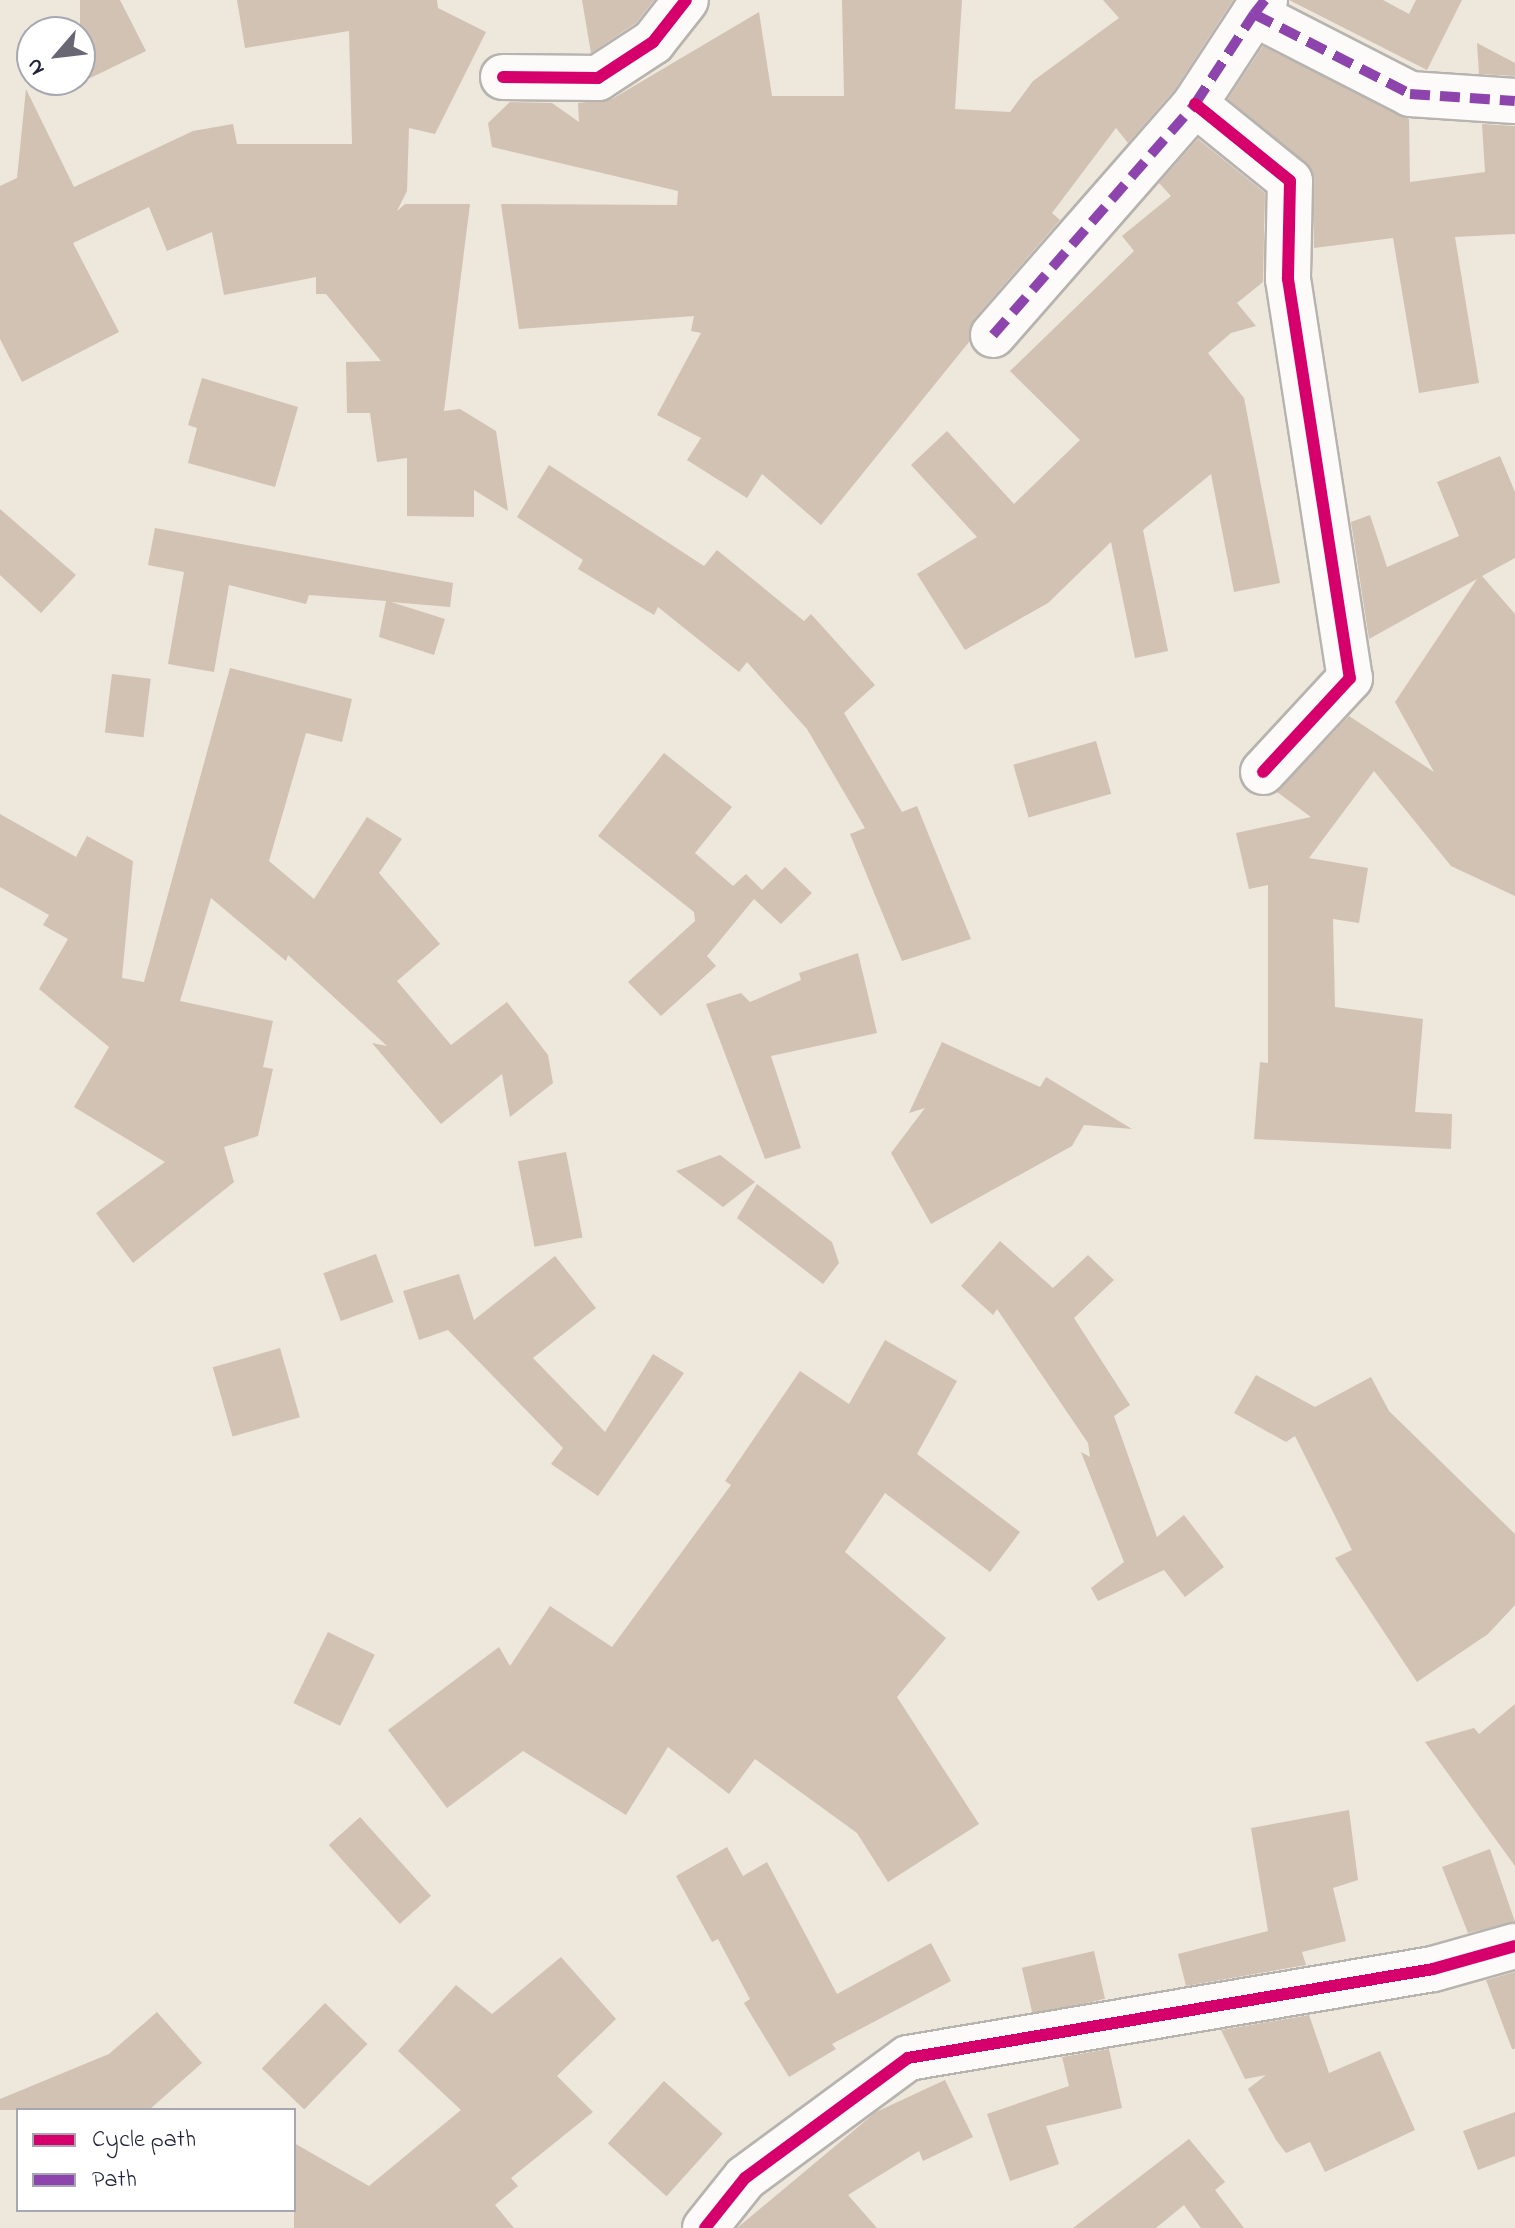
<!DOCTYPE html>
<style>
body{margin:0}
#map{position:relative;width:1515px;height:2228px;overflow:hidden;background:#ede7dc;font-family:"Indie Flower",sans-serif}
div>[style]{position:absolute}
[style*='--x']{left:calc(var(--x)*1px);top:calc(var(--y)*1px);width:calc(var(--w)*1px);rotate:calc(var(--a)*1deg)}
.building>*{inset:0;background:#d2c2b3;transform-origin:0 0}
.roads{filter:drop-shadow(2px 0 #b7b3ae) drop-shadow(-2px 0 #b7b3ae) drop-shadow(0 2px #b7b3ae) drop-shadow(0 -2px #b7b3ae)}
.minor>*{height:44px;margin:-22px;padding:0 22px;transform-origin:22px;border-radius:22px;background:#fcfbfa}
.quiet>*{height:10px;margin-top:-5px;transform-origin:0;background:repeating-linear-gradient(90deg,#8e44ad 0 20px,transparent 0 30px)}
.cycleway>*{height:12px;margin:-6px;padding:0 6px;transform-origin:6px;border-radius:6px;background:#d6006c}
span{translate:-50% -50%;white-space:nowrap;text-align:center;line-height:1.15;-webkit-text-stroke:6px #fff;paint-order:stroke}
.legend{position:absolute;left:16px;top:2108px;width:280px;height:104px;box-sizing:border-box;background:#fff;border:2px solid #a7a7b1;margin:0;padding:10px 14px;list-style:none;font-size:24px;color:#22223b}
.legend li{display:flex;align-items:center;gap:16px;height:40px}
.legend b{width:40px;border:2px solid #a7a7b1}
.north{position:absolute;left:16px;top:16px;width:80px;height:80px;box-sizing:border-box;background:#fff;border:2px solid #a7a7b1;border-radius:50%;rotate:242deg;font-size:22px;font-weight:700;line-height:32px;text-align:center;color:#22223b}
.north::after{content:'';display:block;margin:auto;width:28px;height:36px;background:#696773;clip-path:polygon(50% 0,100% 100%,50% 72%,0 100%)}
</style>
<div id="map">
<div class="building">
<div style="clip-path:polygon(80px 0,120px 0,146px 51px,80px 83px)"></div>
<div style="clip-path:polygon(237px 0,437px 0,438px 8px,486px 32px,435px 134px,409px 128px,407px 191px,397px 211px,405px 204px,470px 204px,444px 411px,460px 409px,496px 431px,508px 511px,474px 490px,474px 517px,407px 516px,407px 458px,377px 462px,370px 413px,347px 413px,346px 362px,381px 361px,326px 294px,316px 294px,316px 277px,224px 295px,212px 232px,167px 251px,149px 207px,73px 243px,119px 332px,22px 382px,0 339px,0 186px,17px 178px,26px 89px,74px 187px,193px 131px,233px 124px,237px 144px,352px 144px,349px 31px,245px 48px)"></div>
<div style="clip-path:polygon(582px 0,654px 0,636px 23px,591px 53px)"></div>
<div style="clip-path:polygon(842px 0,962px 0,955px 109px,1010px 112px,1033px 81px,1119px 18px,1103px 0,1233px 0,1175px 89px,1128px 143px,1116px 128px,1052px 213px,1060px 220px,974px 319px,969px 342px,821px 525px,762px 474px,747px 498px,687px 460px,701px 438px,657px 415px,701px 333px,691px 331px,694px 316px,519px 329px,501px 204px,677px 205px,678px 191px,492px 147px,488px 123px,510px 102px,552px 103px,579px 122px,578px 103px,612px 99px,759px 12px,772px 96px,844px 96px)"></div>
<div style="clip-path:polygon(1289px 0,1383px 0,1409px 14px,1416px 0,1462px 0,1427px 70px)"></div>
<div style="clip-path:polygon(1477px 43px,1515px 63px,1515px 76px,1479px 74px)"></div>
<div style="clip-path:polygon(1263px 46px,1409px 119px,1410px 182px,1485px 172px,1482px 124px,1515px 126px,1515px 234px,1455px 237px,1479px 383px,1419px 393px,1393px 238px,1314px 248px,1312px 170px,1228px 99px)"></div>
<div style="clip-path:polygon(1198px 139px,1265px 193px,1263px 282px,1237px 303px,1256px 326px,1231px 333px,1208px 353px,1244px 398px,1280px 583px,1234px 592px,1211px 474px,1143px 530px,1168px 651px,1135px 658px,1111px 542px,1048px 603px,965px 650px,917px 574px,977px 537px,911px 465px,947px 431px,1014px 504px,1080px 440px,1010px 371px,1134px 251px,1122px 236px,1171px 196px,1159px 183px)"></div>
<div style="clip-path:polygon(202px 378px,298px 407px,275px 487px,188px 463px,197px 428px,188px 425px)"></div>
<div style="clip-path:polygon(1500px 456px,1515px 492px,1515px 558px,1482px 576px,1515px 614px,1515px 896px,1451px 866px,1374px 771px,1309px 858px,1368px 868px,1359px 923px,1333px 919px,1335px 1007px,1423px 1019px,1415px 1112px,1452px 1114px,1451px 1149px,1254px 1139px,1260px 1062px,1268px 1063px,1268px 885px,1249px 889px,1236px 833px,1311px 817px,1277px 792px,1349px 716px,1434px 772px,1395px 702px,1477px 579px,1369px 639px,1351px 522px,1370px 515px,1387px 567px,1459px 536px,1437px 482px)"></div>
<div style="clip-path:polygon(549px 465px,704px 566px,717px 550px,804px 621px,811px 614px,875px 685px,844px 713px,902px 812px,917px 806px,971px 939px,902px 961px,850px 834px,865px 828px,807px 729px,747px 662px,739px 672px,658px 607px,654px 615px,578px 569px,583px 560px,517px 517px)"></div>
<div style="clip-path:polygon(0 509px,76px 575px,41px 613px,0 575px)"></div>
<div style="clip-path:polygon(155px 528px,453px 583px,450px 607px,391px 602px,445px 619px,434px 655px,379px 637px,386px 601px,309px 595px,306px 604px,229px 585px,214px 672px,168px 664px,184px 572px,148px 565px)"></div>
<div style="clip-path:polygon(230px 668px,352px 699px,342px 742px,306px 733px,269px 861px,314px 899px,367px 817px,402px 839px,379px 873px,440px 944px,397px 981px,451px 1045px,507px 1002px,548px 1055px,553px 1083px,510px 1117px,502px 1074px,441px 1124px,372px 1043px,387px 1046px,288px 955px,286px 961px,211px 898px,180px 1001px,273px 1021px,263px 1067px,273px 1069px,258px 1136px,224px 1147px,234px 1182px,133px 1263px,96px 1213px,165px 1162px,74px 1107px,109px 1047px,39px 989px,68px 939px,43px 925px,49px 915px,0 887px,0 814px,76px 857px,87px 836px,133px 861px,122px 978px,144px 982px)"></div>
<div style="left:112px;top:674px;width:39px;height:59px;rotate:7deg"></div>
<div style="left:1096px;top:741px;width:55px;height:86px;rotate:74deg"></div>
<div style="clip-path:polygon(664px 753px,732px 807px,695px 853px,733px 886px,746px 874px,762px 890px,785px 867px,812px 893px,781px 924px,754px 899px,707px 956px,716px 966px,661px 1016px,628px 982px,695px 921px,694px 912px,598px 836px)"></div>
<div style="clip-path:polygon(858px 953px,877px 1033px,771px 1056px,801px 1148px,765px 1159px,706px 1004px,741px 993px,750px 1002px,801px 980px,799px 973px)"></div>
<div style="clip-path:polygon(942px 1042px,1040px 1087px,1046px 1077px,1132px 1129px,1084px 1125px,1072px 1146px,931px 1224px,891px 1153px,925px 1108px,909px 1113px)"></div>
<div style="left:566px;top:1152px;width:87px;height:49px;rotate:79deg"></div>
<div style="clip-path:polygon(720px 1155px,755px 1182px,723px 1207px,676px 1171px)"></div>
<div style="clip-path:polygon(757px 1184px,832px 1242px,839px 1263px,823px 1284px,737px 1218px)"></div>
<div style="clip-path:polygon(1000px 1241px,1053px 1288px,1088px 1255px,1114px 1280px,1074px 1318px,1130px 1405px,1114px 1416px,1157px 1537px,1184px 1515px,1224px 1567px,1185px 1597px,1164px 1570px,1098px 1601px,1091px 1588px,1124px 1562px,1081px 1452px,1090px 1457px,1088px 1443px,997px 1309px,993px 1315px,961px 1286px)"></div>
<div style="left:376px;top:1254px;width:51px;height:56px;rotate:70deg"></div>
<div style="clip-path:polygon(555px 1256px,596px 1308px,533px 1358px,605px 1432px,653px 1354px,684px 1373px,598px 1496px,551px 1464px,563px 1448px,448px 1330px,419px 1340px,403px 1291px,459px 1274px,474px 1320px)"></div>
<div style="clip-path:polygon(885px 1340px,957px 1381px,917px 1454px,1020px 1532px,990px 1572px,885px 1493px,845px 1552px,946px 1638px,897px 1697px,979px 1824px,888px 1882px,857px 1833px,755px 1759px,729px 1794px,668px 1747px,626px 1815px,523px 1751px,447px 1808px,388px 1730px,499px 1647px,510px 1666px,550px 1606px,612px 1647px,731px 1485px,725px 1481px,800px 1371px,849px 1404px)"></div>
<div style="left:280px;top:1348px;width:72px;height:70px;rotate:74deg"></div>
<div style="clip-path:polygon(1256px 1375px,1315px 1407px,1371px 1377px,1389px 1411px,1515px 1534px,1515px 1605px,1488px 1634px,1417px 1682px,1335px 1558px,1352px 1550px,1295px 1436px,1286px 1442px,1234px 1413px)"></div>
<div style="left:328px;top:1632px;width:52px;height:79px;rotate:26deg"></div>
<div style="clip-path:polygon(1515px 1704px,1515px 1866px,1425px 1742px,1474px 1728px,1479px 1734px)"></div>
<div style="clip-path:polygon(1349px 1810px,1358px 1880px,1333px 1888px,1346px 1941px,1302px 1952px,1306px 1965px,1186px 1986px,1178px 1954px,1268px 1931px,1251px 1828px)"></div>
<div style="left:360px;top:1817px;width:106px;height:42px;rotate:48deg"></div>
<div style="clip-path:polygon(727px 1847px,743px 1876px,767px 1862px,837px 1994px,931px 1943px,951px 1981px,832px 2044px,836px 2049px,789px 2077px,744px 2003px,750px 1999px,718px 1939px,712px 1942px,676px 1876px)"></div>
<div style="clip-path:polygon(1490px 1849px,1515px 1922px,1468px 1933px,1442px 1867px)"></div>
<div style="left:1094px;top:1951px;width:49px;height:74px;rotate:77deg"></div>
<div style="clip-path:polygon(561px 1957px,616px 2019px,557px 2076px,593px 2112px,511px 2178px,518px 2186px,495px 2205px,514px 2228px,294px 2228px,294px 2143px,369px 2186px,461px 2110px,398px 2051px,456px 1985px,492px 2014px)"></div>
<div style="clip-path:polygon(1515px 1972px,1515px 2049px,1512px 2049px,1486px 1980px)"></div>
<div style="left:325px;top:2003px;width:59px;height:91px;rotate:44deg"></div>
<div style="clip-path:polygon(157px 2012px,202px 2063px,149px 2110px,0 2110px,0 2099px,109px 2054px)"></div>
<div style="clip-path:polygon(1309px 2015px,1329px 2073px,1380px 2051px,1415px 2130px,1325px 2172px,1310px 2142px,1286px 2153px,1276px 2140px,1248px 2089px,1266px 2075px,1245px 2079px,1221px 2030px)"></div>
<div style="clip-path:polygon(1109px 2049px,1122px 2108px,1046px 2126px,1059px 2164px,1010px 2181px,987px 2114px,1069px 2086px,1062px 2057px)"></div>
<div style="clip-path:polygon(945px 2080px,973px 2137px,923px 2161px,919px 2151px,848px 2195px,877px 2228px,737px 2228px,876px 2112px)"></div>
<div style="left:664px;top:2081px;width:79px;height:84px;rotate:42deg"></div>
<div style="clip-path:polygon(1515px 2112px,1515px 2156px,1478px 2170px,1463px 2131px)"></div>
<div style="clip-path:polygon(1189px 2139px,1225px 2182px,1215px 2190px,1244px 2228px,1201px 2228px,1184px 2205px,1156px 2228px,1073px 2228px)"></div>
</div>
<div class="roads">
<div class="minor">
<div style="--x:1265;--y:0;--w:18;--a:128"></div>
<div style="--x:1254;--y:14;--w:175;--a:27.1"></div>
<div style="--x:1410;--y:94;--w:105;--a:3.8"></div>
<div style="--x:503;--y:77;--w:95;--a:0.6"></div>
<div style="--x:598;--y:78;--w:66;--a:-33.2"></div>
<div style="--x:653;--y:42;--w:53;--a:-51.8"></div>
<div style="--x:1195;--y:104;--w:122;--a:39"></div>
<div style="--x:1290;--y:181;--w:98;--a:91.2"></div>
<div style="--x:1288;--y:279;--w:404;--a:81.2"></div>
<div style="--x:1350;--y:678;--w:128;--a:132.8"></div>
<div style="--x:993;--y:335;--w:307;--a:-48.8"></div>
<div style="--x:1195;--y:104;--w:108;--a:-56.8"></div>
<div style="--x:705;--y:2228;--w:64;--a:-51.3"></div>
<div style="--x:745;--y:2178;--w:202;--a:-36.4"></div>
<div style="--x:908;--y:2058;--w:532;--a:-9.62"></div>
<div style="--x:1433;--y:1969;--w:85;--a:-15.7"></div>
</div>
</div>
<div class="quiet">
<div style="--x:1265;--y:0;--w:18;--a:128"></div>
<div style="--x:1254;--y:14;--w:175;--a:27.1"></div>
<div style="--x:1410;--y:94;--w:105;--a:3.8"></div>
<div style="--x:993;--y:335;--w:307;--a:-48.8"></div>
<div style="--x:1195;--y:104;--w:108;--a:-56.8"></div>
</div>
<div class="cycleway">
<div style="--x:503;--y:77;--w:95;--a:0.6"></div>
<div style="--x:598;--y:78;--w:66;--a:-33.2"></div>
<div style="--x:653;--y:42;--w:53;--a:-51.8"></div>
<div style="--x:1195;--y:104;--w:122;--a:39"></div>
<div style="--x:1290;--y:181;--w:98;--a:91.2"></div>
<div style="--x:1288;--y:279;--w:404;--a:81.2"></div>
<div style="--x:1350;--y:678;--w:128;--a:132.8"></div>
<div style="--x:705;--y:2228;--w:64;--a:-51.3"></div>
<div style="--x:745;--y:2178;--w:202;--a:-36.4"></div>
<div style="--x:908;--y:2058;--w:532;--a:-9.62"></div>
<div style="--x:1433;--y:1969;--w:85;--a:-15.7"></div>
</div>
<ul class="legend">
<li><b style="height:10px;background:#d6006c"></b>Cycle path</li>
<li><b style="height:10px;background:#8e44ad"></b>Path</li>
</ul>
<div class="north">N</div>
</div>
